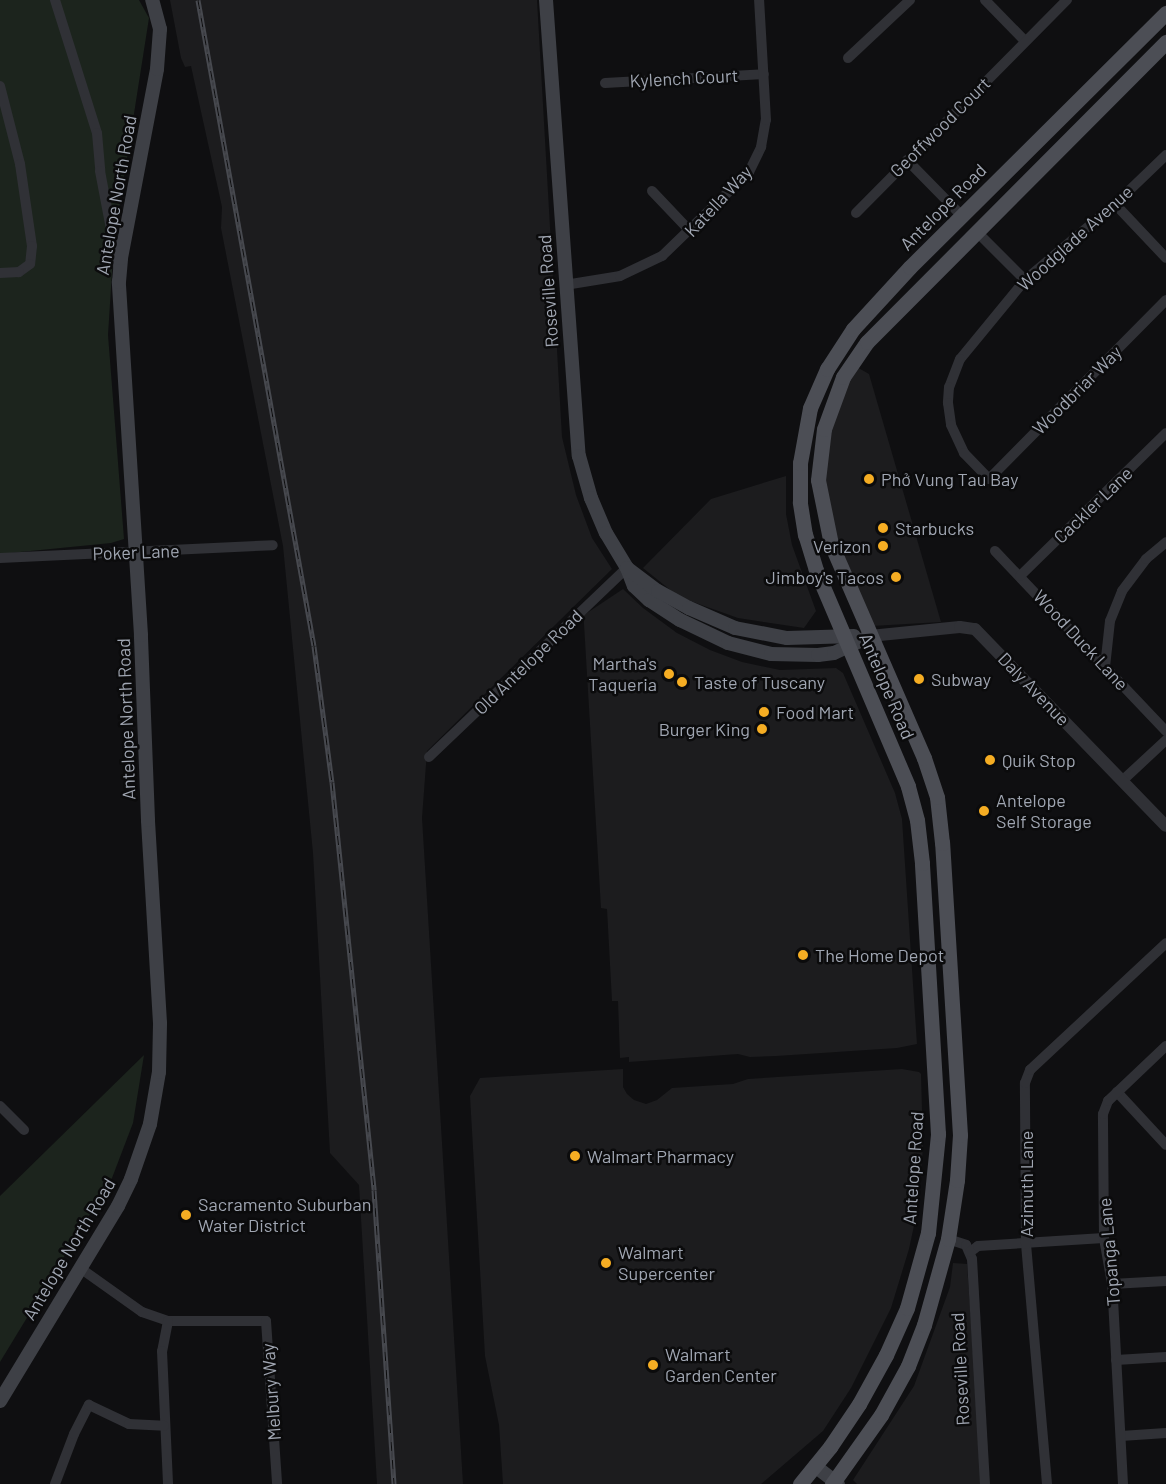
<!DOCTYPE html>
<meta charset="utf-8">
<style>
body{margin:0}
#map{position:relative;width:1166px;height:1484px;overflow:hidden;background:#0f0f11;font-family:Barlow,sans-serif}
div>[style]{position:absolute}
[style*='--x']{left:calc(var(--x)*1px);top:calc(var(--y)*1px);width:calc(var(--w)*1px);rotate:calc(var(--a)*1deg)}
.built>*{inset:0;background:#1c1c1e}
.green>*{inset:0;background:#1c241d}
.minor>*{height:10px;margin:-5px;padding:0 5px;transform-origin:5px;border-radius:5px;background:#303136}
.tertiary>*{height:12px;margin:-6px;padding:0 6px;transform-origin:6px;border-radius:6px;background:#303136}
.secondary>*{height:14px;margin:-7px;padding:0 7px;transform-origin:7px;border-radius:7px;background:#3e4046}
.primary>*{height:15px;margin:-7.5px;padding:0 7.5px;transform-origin:7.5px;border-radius:7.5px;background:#4c4e55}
.rail>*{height:5px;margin-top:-2.5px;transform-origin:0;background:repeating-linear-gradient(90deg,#0b0b0c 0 9px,#47494f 0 18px);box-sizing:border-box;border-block:2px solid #47494f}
.dots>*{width:16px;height:16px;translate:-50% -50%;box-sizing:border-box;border:3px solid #0b0b0c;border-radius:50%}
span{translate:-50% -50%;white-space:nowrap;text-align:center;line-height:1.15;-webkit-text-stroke:5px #0b0b0c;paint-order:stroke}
.street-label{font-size:18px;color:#a0a6b2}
.poi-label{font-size:18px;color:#a0a6b2}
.left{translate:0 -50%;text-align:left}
.right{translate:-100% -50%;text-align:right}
</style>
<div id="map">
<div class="built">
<div style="clip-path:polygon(170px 0,537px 0,562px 437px,576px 495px,592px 538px,612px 569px,427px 751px,422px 818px,463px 1484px,377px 1484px,359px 1185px,330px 1153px,313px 853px,283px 546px,221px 228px,222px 207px,191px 66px,185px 67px,181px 58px)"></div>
<div style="clip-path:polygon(855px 366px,869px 374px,941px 622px,872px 626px,836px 543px,821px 470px,829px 426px)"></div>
<div style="clip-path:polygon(786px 476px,786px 514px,792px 545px,816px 611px,804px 628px,738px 618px,679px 597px,643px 568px,711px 499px)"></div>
<div style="clip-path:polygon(623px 589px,643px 608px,677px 633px,710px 650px,742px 662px,780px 670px,836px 668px,843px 673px,895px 793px,902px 819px,917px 1044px,897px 1048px,776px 1056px,750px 1057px,738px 1054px,629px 1062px,629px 1057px,620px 1058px,618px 1001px,612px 1001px,607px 909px,601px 908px,584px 624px,584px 615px)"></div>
<div style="clip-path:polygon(623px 1069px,623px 1087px,627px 1094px,634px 1100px,646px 1104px,657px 1100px,672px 1088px,733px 1084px,748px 1079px,902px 1069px,919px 1072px,921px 1074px,923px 1147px,918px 1207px,909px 1249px,891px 1308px,851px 1388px,823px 1431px,761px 1484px,503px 1484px,499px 1425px,485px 1356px,470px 1096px,480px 1078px)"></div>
<div style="clip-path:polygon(953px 1263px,967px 1264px,982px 1484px,857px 1484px,853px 1480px,914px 1386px,950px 1287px)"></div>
</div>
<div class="green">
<div style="clip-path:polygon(0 0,139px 0,149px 18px,114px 241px,108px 335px,124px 539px,111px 543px,0 554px)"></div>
<div style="clip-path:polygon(144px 1055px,133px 1123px,112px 1178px,0 1362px,0 1196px)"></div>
</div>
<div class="minor">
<div style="--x:55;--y:0;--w:139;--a:72.5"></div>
<div style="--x:97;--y:133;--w:38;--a:85"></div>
<div style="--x:100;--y:171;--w:97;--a:79.3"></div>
<div style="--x:985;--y:0;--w:57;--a:45.7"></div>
<div style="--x:848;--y:58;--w:85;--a:-43.1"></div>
<div style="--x:605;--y:83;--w:159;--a:-3.2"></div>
<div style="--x:0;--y:86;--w:81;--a:75.6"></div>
<div style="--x:20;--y:164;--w:83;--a:81.7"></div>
<div style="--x:32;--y:246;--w:18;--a:96"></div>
<div style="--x:30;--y:264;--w:14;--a:144"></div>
<div style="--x:19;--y:272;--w:19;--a:177"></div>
<div style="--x:1166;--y:155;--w:71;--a:136.1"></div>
<div style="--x:1115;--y:204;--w:118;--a:139.8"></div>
<div style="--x:1025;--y:280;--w:102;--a:129.4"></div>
<div style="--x:960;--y:359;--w:30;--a:111"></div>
<div style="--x:949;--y:387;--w:16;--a:94"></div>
<div style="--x:948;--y:403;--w:22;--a:82"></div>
<div style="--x:951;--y:425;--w:31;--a:65"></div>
<div style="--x:964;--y:453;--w:36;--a:46"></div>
<div style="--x:989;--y:479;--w:252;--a:-45.3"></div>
<div style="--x:907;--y:160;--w:78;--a:45.5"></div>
<div style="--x:652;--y:191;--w:55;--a:46.5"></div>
<div style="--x:1115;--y:204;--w:74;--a:46.6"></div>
<div style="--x:856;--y:213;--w:300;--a:-45.3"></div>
<div style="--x:976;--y:231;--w:69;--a:45"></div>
<div style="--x:565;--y:285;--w:56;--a:-9.3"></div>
<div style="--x:620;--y:276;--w:47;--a:-25.5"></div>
<div style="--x:662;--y:256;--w:121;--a:-44"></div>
<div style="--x:749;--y:172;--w:28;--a:-64"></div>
<div style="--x:761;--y:147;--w:27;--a:-80"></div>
<div style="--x:766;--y:120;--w:120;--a:-93.3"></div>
<div style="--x:995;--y:551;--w:248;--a:46.5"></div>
<div style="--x:0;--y:558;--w:273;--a:-2.7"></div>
<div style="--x:1020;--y:576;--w:204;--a:-44.4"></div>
<div style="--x:1105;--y:667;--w:46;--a:-83.8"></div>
<div style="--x:1110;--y:621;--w:32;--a:-68"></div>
<div style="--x:1122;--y:591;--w:40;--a:-53"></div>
<div style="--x:1146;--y:559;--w:26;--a:-40"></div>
<div style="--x:429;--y:757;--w:274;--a:-43.7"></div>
<div style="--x:1123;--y:780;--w:59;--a:-42.9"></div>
<div style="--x:1117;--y:1092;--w:72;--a:47.2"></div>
<div style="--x:0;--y:1106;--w:34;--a:45"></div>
<div style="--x:948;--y:1239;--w:19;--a:18"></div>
<div style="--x:966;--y:1245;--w:15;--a:67"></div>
<div style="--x:972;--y:1259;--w:225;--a:86.7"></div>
<div style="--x:970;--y:1252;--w:10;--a:-37"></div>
<div style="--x:978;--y:1246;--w:126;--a:-3.6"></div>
<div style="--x:80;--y:1268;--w:76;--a:35.4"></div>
<div style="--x:142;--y:1312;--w:28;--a:19"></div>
<div style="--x:168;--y:1321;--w:98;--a:0"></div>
<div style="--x:266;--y:1321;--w:163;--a:86.1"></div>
<div style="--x:1112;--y:1284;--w:54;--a:-3.2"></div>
<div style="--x:168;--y:1321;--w:31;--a:101"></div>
<div style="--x:162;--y:1351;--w:133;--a:87.4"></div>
<div style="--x:1116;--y:1360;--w:50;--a:-3.4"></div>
<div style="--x:1121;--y:1436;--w:45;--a:-3.8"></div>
<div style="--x:55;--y:1484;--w:53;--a:-69.2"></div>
<div style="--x:74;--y:1434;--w:33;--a:-63"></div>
<div style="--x:89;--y:1405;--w:44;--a:25.4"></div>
<div style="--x:129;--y:1424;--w:35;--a:3"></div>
<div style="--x:1047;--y:1484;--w:241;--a:-95"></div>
<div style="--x:1026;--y:1244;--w:161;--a:-90.4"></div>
<div style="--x:1025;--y:1083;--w:14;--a:-69"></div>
<div style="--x:1030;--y:1070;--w:186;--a:-43"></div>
<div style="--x:1123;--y:1484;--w:200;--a:-93.1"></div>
<div style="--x:1112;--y:1284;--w:47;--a:-99.9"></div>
<div style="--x:1104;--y:1238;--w:124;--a:-90.5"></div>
<div style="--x:1103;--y:1114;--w:14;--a:-69"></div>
<div style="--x:1108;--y:1101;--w:80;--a:-43.5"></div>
</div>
<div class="tertiary">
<div style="--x:870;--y:636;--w:90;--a:-5.7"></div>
<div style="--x:960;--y:627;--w:15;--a:8"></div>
<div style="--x:975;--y:629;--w:274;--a:45.9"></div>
</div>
<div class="secondary">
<div style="--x:546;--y:0;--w:457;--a:85.9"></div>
<div style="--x:579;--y:456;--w:44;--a:74.1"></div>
<div style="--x:591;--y:498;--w:38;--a:67"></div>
<div style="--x:606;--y:533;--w:41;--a:59"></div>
<div style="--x:627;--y:568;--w:19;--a:69"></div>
<div style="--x:634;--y:586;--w:21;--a:43"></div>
<div style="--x:649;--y:600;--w:37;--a:33"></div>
<div style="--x:680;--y:620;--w:53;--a:25.6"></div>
<div style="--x:728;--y:643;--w:44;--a:14.3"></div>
<div style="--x:771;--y:654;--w:47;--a:1.2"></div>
<div style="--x:818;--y:655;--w:16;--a:-7"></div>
<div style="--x:834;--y:653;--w:40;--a:-25"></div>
<div style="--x:627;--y:568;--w:39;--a:37"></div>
<div style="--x:658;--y:591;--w:35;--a:29"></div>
<div style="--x:689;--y:608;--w:50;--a:23.5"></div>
<div style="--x:735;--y:628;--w:53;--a:10.9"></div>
<div style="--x:787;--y:638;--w:67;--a:-1.7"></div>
<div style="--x:0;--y:1401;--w:228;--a:-58.8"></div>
<div style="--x:118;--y:1206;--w:30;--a:-64"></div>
<div style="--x:131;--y:1179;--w:58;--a:-70.9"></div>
<div style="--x:150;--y:1124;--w:53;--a:-80.2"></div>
<div style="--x:159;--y:1072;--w:49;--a:-88.8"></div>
<div style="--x:160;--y:1023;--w:203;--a:-93.4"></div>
<div style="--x:148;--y:820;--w:185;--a:-92.2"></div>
<div style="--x:141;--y:635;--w:354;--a:-93.6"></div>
<div style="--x:119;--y:282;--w:24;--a:-85"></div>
<div style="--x:121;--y:258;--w:192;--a:-79.2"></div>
<div style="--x:157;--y:69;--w:40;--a:-85.7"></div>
<div style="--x:160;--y:29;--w:30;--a:-105"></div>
<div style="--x:815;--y:1466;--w:29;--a:38"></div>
</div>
<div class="primary">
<div style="--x:800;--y:1484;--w:48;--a:-51"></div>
<div style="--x:830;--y:1447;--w:52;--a:-56"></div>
<div style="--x:859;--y:1404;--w:56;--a:-61.1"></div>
<div style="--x:886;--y:1355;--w:51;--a:-65.9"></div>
<div style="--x:907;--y:1308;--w:78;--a:-74.4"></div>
<div style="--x:928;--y:1233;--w:100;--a:-84.2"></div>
<div style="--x:938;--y:1134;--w:271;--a:-93.4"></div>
<div style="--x:922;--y:863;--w:43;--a:-96.6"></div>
<div style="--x:917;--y:820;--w:35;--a:-105"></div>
<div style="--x:908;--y:786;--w:235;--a:-113.1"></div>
<div style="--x:816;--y:570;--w:37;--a:-107"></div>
<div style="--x:805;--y:535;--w:33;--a:-99"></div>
<div style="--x:800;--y:502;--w:39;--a:-90"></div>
<div style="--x:800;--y:463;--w:56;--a:-79.7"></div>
<div style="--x:810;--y:408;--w:43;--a:-66.4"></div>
<div style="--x:827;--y:369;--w:48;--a:-57"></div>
<div style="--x:853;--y:329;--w:84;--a:-47.4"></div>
<div style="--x:910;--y:267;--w:361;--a:-44.8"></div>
<div style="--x:832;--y:1484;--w:85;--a:-54.6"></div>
<div style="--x:881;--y:1415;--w:56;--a:-61.1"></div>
<div style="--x:908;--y:1366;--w:44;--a:-68.7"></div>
<div style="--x:924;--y:1325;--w:89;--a:-74.4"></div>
<div style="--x:948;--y:1239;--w:60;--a:-81.3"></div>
<div style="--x:957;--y:1180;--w:45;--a:-86.2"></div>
<div style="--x:960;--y:1135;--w:293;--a:-93.5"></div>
<div style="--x:942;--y:843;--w:46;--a:-96.2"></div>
<div style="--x:937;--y:797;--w:41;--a:-108.4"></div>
<div style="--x:924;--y:758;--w:233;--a:-113.5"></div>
<div style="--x:831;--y:544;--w:65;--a:-101.5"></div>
<div style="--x:818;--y:480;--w:51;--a:-83.3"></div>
<div style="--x:824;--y:429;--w:55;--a:-69.9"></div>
<div style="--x:843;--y:377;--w:42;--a:-55.6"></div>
<div style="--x:867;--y:342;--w:424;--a:-45.1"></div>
</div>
<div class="rail">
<div style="--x:198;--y:0;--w:656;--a:79.82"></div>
<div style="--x:314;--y:646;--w:137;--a:82.5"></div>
<div style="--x:332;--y:782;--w:410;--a:84.1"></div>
<div style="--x:374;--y:1190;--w:295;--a:86.1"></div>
</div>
<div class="dots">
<div style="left:869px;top:479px;background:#f5ad23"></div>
<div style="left:883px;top:528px;background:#f5ad23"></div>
<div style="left:883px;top:546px;background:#f5ad23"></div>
<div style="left:896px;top:577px;background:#f5ad23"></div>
<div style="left:669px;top:674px;background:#f5ad23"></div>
<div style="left:919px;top:679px;background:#f5ad23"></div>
<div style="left:682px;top:682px;background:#f5ad23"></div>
<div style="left:764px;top:712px;background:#f5ad23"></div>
<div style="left:762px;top:729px;background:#f5ad23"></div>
<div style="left:990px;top:760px;background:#f5ad23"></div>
<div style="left:984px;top:811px;background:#f5ad23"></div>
<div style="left:803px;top:955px;background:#f5ad23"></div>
<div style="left:575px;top:1156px;background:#f5ad23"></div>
<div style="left:186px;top:1215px;background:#f5ad23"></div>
<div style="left:606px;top:1263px;background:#f5ad23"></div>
<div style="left:653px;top:1365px;background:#f5ad23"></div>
</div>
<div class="street-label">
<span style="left:684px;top:78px;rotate:-3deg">Kylench Court</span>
<span style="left:940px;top:127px;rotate:-45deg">Geoffwood Court</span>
<span style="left:116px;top:195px;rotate:-80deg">Antelope North Road</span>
<span style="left:718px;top:201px;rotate:-47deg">Katella Way</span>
<span style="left:943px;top:207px;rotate:-45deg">Antelope Road</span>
<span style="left:1075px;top:238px;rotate:-42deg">Woodglade Avenue</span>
<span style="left:548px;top:291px;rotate:-94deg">Roseville Road</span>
<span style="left:1077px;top:390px;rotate:-45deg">Woodbriar Way</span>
<span style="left:1093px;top:505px;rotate:-44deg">Cackler Lane</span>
<span style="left:136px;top:552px;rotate:-2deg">Poker Lane</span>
<span style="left:1081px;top:640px;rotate:47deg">Wood Duck Lane</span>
<span style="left:528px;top:662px;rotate:-44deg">Old Antelope Road</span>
<span style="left:887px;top:686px;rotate:67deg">Antelope Road</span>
<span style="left:1034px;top:689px;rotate:46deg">Daly Avenue</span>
<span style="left:126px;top:719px;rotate:-92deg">Antelope North Road</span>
<span style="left:913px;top:1168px;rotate:-86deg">Antelope Road</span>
<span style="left:1026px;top:1184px;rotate:-90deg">Azimuth Lane</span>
<span style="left:69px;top:1249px;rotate:-59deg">Antelope North Road</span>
<span style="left:1109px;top:1252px;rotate:-95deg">Topanga Lane</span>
<span style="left:960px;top:1369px;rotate:-93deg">Roseville Road</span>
<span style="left:271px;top:1392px;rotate:-94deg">Melbury Way</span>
</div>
<div class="poi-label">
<span class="left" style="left:881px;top:479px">Phở Vung Tau Bay</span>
<span class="left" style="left:895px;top:528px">Starbucks</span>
<span class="right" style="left:871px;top:546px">Verizon</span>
<span class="right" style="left:884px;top:577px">Jimboy's Tacos</span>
<span class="right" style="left:657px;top:674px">Martha's<br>Taqueria</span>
<span class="left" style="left:931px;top:679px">Subway</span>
<span class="left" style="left:694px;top:682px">Taste of Tuscany</span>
<span class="left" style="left:776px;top:712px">Food Mart</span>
<span class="right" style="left:750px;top:729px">Burger King</span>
<span class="left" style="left:1002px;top:760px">Quik Stop</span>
<span class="left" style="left:996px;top:811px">Antelope<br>Self Storage</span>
<span class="left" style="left:815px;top:955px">The Home Depot</span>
<span class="left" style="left:587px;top:1156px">Walmart Pharmacy</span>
<span class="left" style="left:198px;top:1215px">Sacramento Suburban<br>Water District</span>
<span class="left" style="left:618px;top:1263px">Walmart<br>Supercenter</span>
<span class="left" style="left:665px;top:1365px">Walmart<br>Garden Center</span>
</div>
</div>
